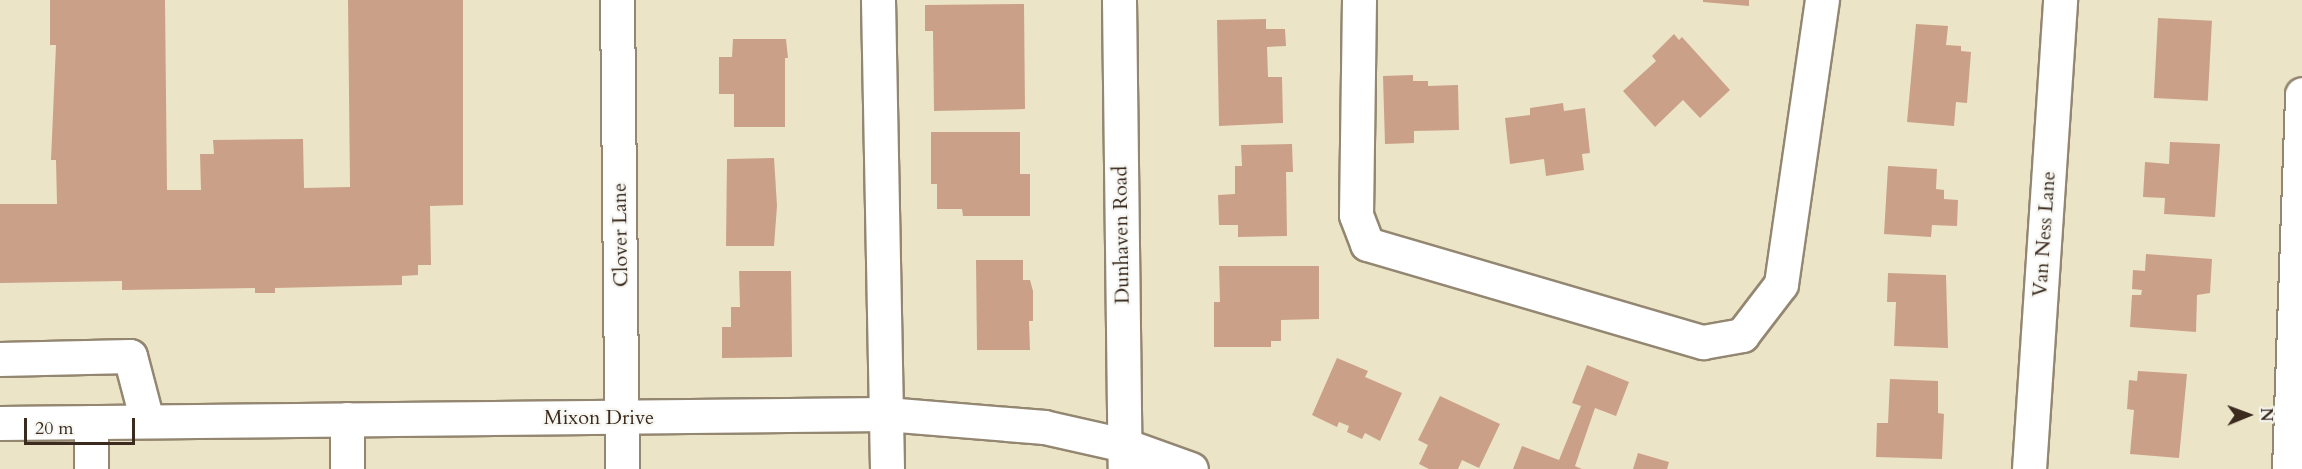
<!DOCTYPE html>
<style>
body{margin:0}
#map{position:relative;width:2302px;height:469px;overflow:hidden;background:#ece4c7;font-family:Cardo,serif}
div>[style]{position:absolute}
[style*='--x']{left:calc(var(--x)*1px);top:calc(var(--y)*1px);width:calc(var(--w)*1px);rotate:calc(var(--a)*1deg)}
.building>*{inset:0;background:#cba088;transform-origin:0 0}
.roads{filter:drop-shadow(2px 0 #948772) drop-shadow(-2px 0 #948772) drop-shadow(0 2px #948772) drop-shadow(0 -2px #948772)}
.minor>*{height:33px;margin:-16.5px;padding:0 16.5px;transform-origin:16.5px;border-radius:16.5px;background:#fff}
span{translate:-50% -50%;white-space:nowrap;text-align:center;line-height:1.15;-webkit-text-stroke:4.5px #f6f6f2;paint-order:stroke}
.street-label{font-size:20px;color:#3b2a1e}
.north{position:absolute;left:2218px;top:385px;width:60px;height:60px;-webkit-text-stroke:4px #f6f6f2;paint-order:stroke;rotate:89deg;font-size:16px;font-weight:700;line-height:24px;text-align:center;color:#3b2a1e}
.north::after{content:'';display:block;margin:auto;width:21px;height:27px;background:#3b2a1e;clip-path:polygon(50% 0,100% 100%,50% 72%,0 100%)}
.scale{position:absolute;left:24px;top:418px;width:111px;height:27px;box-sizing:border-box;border:3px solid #3b2a1e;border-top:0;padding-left:8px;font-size:18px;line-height:21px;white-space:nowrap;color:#3b2a1e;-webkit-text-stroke:4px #f6f6f2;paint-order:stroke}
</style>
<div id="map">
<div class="building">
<div style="clip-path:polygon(50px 0,165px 0,167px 190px,201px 190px,200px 154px,214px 154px,213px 140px,303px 139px,304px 188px,350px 187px,348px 0,463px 0,463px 205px,430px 206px,431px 265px,418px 265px,418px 275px,402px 276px,402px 285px,275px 288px,275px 293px,255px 293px,255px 288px,122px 290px,122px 281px,0 283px,0 204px,57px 204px,56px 160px,51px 160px,56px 45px,50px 45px)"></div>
<div style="clip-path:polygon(1703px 0,1749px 0,1749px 6px,1703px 2px)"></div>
<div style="clip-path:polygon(1024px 4px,1025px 109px,934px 111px,933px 31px,925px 31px,925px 5px)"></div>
<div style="left:2158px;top:18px;width:54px;height:80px;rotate:3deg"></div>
<div style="clip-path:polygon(1266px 19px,1266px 29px,1285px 29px,1286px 46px,1267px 47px,1268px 77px,1282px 77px,1283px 123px,1219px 126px,1217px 20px)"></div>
<div style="clip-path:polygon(1916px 24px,1948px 26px,1946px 45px,1961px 46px,1961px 51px,1971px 52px,1967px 103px,1956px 102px,1954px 126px,1907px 122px)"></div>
<div style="clip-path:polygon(1674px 34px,1679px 40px,1682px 37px,1730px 90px,1700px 118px,1683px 100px,1655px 127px,1623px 91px,1656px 61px,1652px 56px)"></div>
<div style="clip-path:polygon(733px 39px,786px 39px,788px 58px,785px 58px,785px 127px,734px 127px,734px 94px,719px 94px,719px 57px,732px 57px)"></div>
<div style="clip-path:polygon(1413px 75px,1413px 81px,1428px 81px,1428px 86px,1458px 85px,1459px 130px,1414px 131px,1414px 143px,1385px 144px,1383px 76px)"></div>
<div style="clip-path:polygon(1563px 103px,1564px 111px,1585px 108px,1590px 153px,1582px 154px,1584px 170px,1546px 176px,1544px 159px,1510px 164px,1505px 118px,1530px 115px,1530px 108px)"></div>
<div style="clip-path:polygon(931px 132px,1020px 132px,1020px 174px,1030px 174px,1030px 216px,963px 216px,962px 209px,937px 209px,937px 184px,931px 184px)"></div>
<div style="clip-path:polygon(2170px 142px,2220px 144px,2215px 217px,2164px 214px,2165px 198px,2143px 197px,2145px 162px,2169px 164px)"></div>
<div style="clip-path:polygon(1292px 144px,1293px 172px,1286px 172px,1287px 236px,1238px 237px,1238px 225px,1219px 225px,1218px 195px,1235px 194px,1235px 166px,1242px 166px,1241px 145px)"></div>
<div style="clip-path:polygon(774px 158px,777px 206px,774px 246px,726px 246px,727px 159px)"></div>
<div style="clip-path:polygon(1888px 166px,1937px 169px,1936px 189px,1944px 190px,1944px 199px,1958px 200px,1957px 226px,1932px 225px,1931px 237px,1884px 234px)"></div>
<div style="clip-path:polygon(2146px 254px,2212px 259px,2210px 293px,2197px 295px,2196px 332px,2130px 327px,2132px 295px,2141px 295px,2142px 290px,2132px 289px,2133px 270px,2145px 271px)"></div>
<div style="clip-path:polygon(976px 260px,1023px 260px,1023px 280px,1030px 280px,1033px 291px,1033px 321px,1029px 321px,1030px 350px,977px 350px)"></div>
<div style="clip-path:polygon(1219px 266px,1319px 266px,1319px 319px,1281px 320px,1281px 341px,1271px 341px,1271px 347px,1214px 347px,1214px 302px,1220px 302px)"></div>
<div style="clip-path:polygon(739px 271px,791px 271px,792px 357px,722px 358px,722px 327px,731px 327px,731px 307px,740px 307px)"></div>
<div style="clip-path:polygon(1888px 273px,1946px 275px,1948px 348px,1894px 346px,1896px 302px,1887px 302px)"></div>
<div style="clip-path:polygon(1337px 358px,1368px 371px,1365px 377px,1402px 393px,1380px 441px,1365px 433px,1362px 439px,1347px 432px,1349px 426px,1339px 422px,1337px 427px,1312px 415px)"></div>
<div style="clip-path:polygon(1587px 365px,1629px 382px,1616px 416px,1595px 408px,1575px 466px,1582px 469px,1513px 469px,1522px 446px,1559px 460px,1581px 406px,1572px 403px)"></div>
<div style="clip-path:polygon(2138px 371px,2187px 374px,2179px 458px,2130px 454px,2134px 410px,2127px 409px,2129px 380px,2137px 381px)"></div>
<div style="clip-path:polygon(1890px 379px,1938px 381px,1938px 413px,1944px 414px,1942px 459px,1876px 457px,1877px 423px,1888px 423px)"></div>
<div style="clip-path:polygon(1440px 396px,1500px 424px,1479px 468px,1462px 460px,1458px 469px,1429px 469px,1419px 464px,1428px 445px,1418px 440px)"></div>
<div style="clip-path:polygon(1638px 453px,1669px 462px,1667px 469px,1633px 469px)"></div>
</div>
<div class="roads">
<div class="minor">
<div style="--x:617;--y:0;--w:469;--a:89.4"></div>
<div style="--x:878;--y:0;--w:469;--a:88.9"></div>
<div style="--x:1119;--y:0;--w:466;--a:89.3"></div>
<div style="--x:1359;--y:0;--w:215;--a:90.8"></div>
<div style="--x:1356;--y:215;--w:31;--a:69"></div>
<div style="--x:1367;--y:244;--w:350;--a:16.3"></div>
<div style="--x:1703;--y:342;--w:40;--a:-10"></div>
<div style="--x:1742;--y:335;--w:64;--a:-52.6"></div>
<div style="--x:1781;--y:284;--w:287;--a:-81.8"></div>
<div style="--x:0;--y:359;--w:130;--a:-1.3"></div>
<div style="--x:130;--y:356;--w:67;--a:75.3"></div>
<div style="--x:347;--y:419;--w:50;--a:90"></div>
<div style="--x:91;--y:422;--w:47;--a:90"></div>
<div style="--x:0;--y:423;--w:886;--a:-0.58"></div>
<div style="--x:886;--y:414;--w:159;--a:4.7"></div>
<div style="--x:1044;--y:427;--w:82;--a:12.7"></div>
<div style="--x:1124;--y:445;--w:71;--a:19.7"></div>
<div style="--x:2029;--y:469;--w:470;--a:-86.2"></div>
<div style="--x:2289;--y:469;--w:375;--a:-88"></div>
</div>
</div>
<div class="street-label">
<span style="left:2044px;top:234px;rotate:-86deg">Van Ness Lane</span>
<span style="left:620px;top:235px;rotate:-91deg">Clover Lane</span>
<span style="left:1121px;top:235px;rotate:-91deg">Dunhaven Road</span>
<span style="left:599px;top:417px">Mixon Drive</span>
</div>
<div class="north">N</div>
<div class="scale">20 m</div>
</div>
